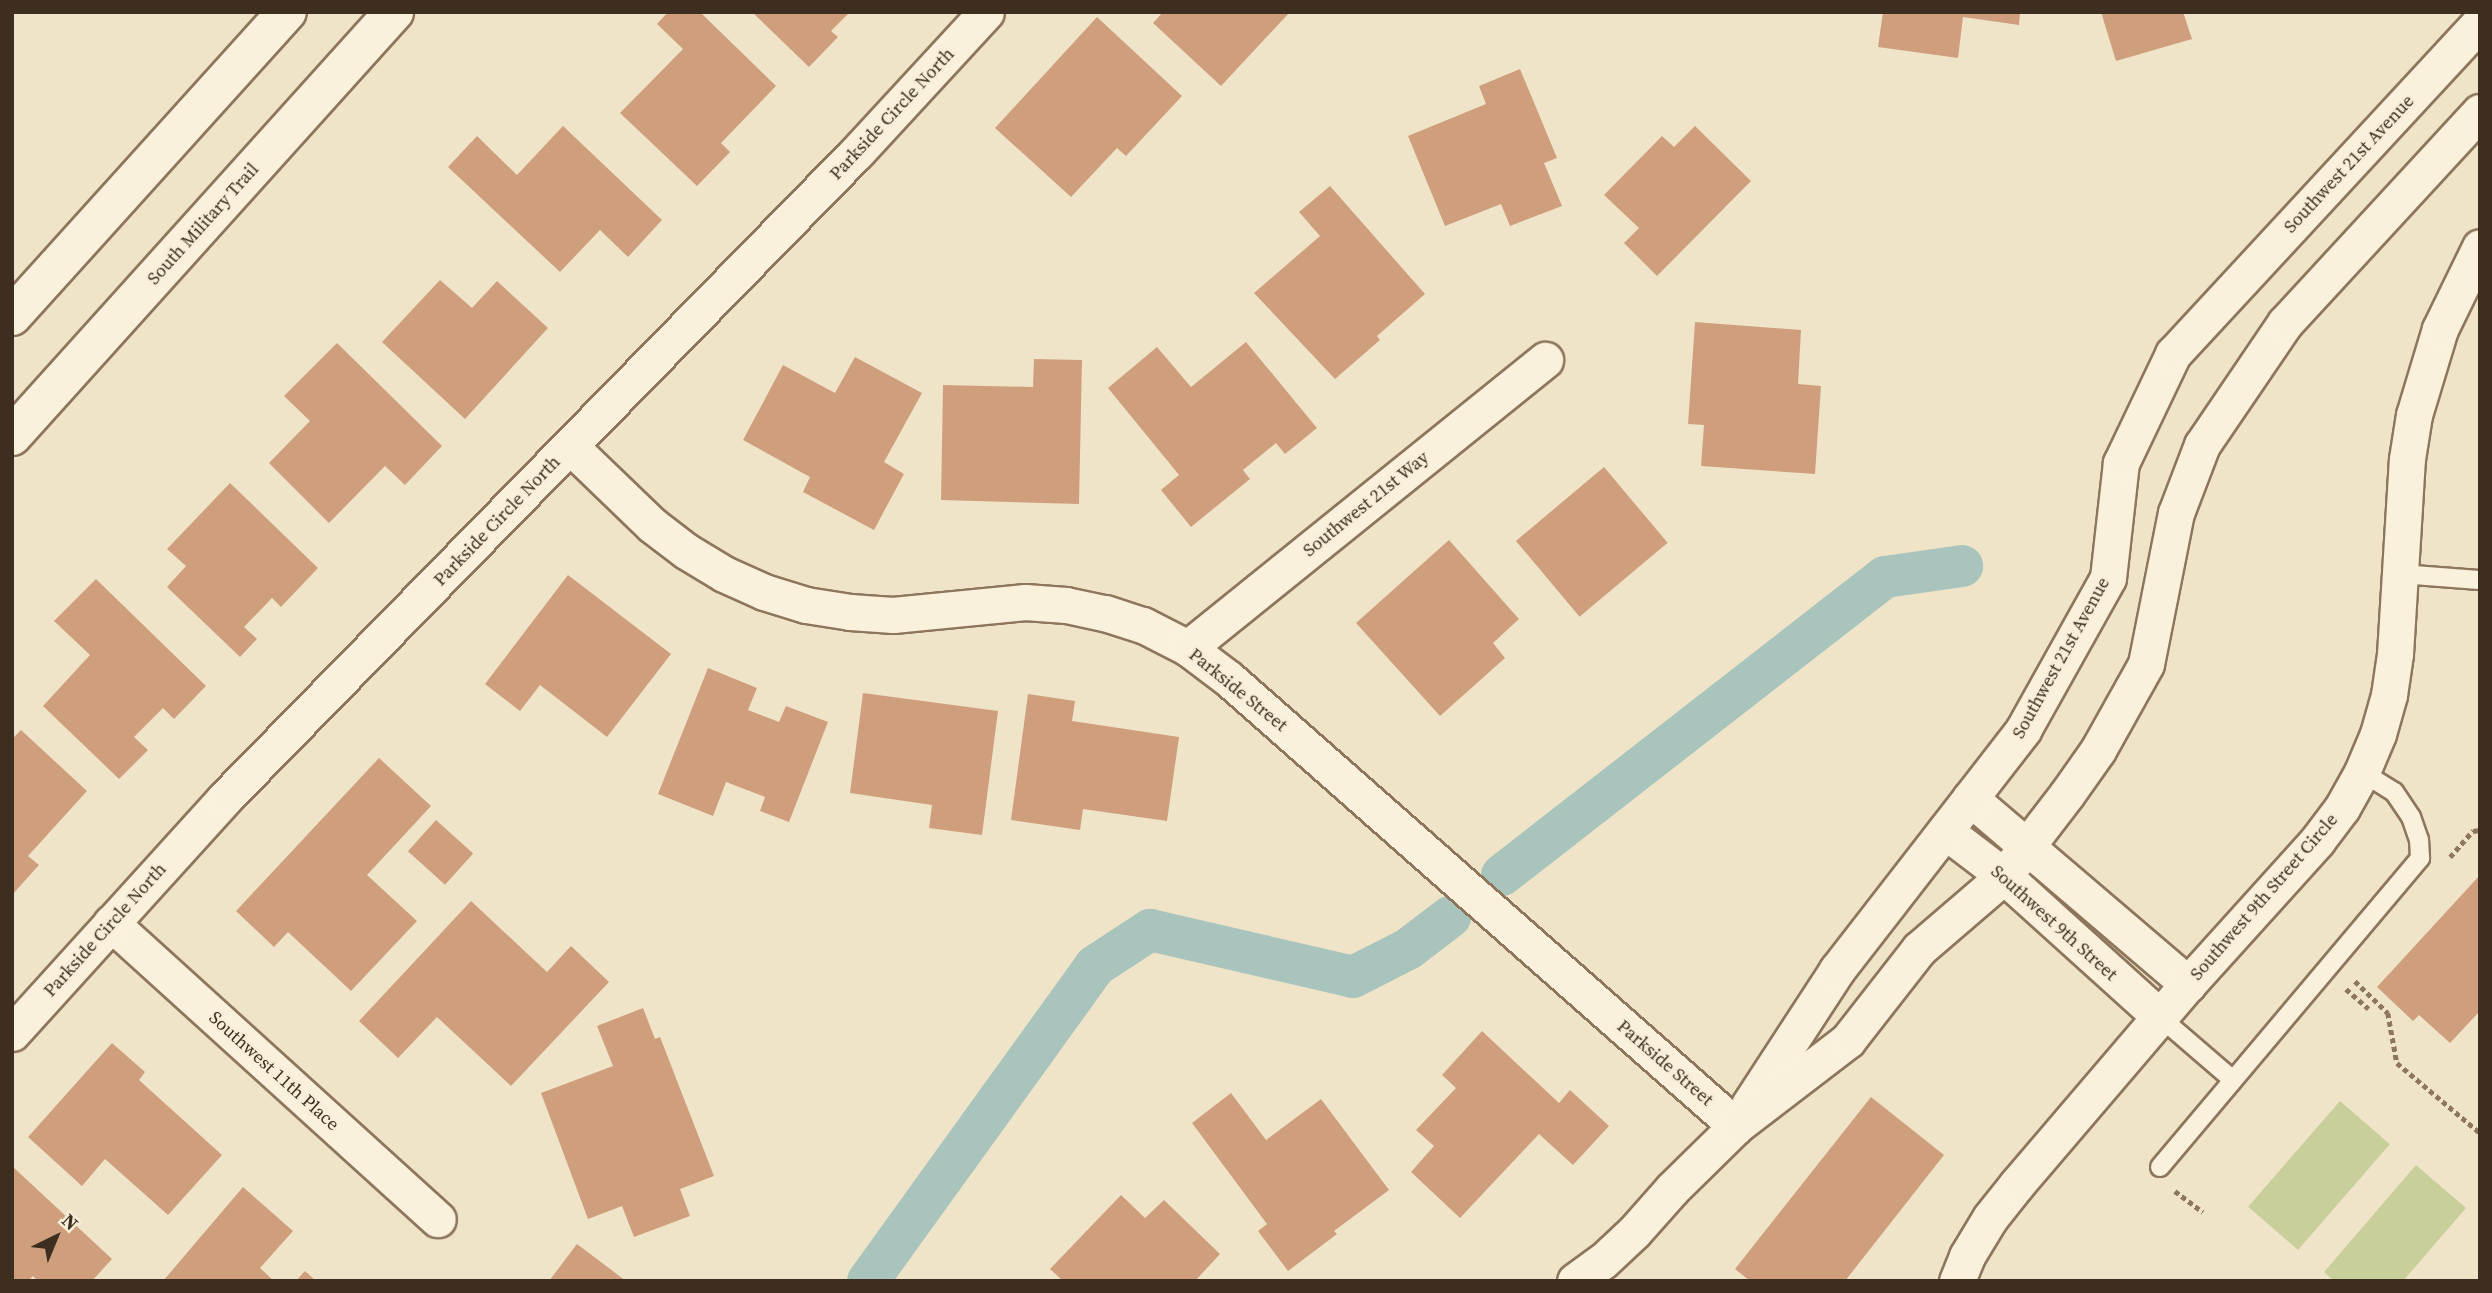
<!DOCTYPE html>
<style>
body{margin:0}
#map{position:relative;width:2492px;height:1293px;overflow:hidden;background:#f0e4c8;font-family:"Source Serif 4",serif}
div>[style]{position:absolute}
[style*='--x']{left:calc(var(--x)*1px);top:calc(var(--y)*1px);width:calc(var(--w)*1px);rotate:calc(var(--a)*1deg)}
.green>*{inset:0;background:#c9cf9b;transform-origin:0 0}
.canal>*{height:42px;margin:-21px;padding:0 21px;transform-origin:21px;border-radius:21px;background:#a9c4bc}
.building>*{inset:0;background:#cf9f7d;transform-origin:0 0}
.path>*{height:4.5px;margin-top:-2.25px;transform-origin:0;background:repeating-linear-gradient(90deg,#8d765c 0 5px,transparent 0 8.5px)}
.roads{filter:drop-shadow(2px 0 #8d765c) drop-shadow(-2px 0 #8d765c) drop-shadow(0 2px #8d765c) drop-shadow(0 -2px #8d765c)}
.service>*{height:18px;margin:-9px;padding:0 9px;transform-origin:9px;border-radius:9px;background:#faf1dc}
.minor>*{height:35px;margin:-17.5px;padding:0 17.5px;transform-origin:17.5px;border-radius:17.5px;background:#faf1dc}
.tertiary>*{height:38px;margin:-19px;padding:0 19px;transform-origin:19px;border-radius:19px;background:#faf1dc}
span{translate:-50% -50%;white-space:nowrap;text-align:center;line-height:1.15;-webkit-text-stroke:5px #f7eed8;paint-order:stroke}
.street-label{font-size:18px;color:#3d2e20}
.frame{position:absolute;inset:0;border:14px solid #3d2e20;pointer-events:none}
.north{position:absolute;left:21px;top:1202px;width:70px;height:70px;-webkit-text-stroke:5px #f7eed8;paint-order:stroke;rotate:43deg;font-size:19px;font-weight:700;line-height:28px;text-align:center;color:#3d2e20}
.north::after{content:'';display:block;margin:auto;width:24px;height:32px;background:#3d2e20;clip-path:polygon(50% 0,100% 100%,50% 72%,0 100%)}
</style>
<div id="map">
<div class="green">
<div style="left:2340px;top:1101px;width:66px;height:140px;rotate:41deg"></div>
<div style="clip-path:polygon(2416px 1165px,2466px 1208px,2403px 1281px,2334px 1281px,2324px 1272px)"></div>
</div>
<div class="canal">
<div style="--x:1502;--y:875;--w:485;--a:-37.9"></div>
<div style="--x:1885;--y:577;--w:78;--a:-8.1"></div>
<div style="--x:868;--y:1281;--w:388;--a:-54.2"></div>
<div style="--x:1095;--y:966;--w:66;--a:-33.2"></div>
<div style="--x:1150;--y:930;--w:208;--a:13"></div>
<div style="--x:1353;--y:977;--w:62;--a:-27"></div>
<div style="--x:1408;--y:949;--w:53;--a:-37.3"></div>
</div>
<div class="building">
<div style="clip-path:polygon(668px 12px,700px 12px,776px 86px,721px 143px,730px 152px,697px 186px,620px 113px,683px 49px,657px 24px)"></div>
<div style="clip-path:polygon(752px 12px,850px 12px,831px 31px,838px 37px,809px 67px)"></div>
<div style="clip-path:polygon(1163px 12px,1290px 12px,1221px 86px,1153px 23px)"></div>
<div style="clip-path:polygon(1883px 12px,2020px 12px,2019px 25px,1963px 17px,1958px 58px,1878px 47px)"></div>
<div style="clip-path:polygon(2101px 12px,2183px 12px,2192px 39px,2116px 61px)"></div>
<div style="clip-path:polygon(1097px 17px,1182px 96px,1126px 156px,1117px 148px,1071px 197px,995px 128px)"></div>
<div style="clip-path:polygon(1520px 69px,1557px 158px,1544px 163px,1562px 206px,1510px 226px,1501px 204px,1445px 226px,1408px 136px,1486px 104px,1479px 86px)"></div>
<div style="clip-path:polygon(563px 126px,662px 220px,628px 257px,600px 230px,560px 272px,448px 167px,477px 136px,517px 175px)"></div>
<div style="clip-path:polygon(1695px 126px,1751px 181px,1657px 276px,1624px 243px,1639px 228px,1604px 195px,1662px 136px,1674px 147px)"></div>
<div style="clip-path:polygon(1330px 186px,1425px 294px,1377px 336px,1380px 340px,1335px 379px,1254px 293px,1320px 236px,1299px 212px)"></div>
<div style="clip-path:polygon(440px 280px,472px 308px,497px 281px,548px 328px,465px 419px,382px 342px)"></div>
<div style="clip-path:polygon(1695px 322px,1801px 330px,1798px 384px,1821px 386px,1815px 474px,1701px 466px,1704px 425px,1688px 424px)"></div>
<div style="clip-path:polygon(1246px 342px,1317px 428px,1285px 454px,1276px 443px,1243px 470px,1250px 479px,1191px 527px,1161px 490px,1179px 475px,1108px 388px,1157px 347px,1191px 387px)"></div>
<div style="clip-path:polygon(337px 343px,442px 446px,405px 485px,385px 466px,329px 523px,269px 463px,310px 421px,284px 396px)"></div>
<div style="clip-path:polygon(855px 357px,922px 393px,884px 462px,904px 474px,874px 530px,803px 492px,810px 477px,743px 440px,783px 365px,835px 393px)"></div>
<div style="clip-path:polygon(1034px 359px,1082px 360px,1079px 504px,941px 500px,943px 385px,1033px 387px)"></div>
<div style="left:1604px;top:467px;width:99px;height:115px;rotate:50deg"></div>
<div style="clip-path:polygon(230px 483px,318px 568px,281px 607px,272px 598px,244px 627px,257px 639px,240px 657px,167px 587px,186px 566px,167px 549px)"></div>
<div style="clip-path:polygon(1449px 540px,1519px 619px,1493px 643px,1505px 658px,1440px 716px,1356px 623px)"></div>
<div style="clip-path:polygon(568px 575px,671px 654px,607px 737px,540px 685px,520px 711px,485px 684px)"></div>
<div style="clip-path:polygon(96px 579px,206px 686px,174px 719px,163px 708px,134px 737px,148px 750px,119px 779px,43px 706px,90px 655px,54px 621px)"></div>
<div style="clip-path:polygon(708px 668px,757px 688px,748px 710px,779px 722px,786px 706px,828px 722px,789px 822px,760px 811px,765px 797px,726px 782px,713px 816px,658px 794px)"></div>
<div style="clip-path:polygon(863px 693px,998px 711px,982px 835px,929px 828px,932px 805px,850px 793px)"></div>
<div style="clip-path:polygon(1028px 694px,1075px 701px,1072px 721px,1179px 737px,1167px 821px,1083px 809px,1080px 830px,1011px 820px)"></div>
<div style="clip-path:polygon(21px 730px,87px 791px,28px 856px,39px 865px,12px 895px,12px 739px)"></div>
<div style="clip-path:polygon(379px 758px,431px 806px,367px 875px,417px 921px,351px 991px,288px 932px,274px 947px,236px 911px)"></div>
<div style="left:436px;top:820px;width:50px;height:42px;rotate:42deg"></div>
<div style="clip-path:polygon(2480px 875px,2480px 1011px,2450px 1043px,2419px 1015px,2413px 1021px,2377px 987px)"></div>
<div style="clip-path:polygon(471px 901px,547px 972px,571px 946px,609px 982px,511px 1086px,437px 1017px,398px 1058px,359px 1021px)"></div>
<div style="clip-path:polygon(643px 1008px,655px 1039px,660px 1037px,714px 1176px,680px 1189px,690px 1216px,634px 1237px,622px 1206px,588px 1219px,541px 1093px,613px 1066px,597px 1026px)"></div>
<div style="clip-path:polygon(1482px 1031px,1559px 1103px,1570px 1090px,1609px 1126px,1573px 1165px,1539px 1134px,1460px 1218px,1411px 1172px,1434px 1146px,1416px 1130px,1456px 1088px,1442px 1075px)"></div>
<div style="clip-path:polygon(112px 1043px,145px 1072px,139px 1080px,222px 1155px,168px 1215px,105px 1159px,82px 1186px,28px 1137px)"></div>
<div style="clip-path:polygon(1231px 1093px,1266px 1140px,1321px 1099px,1389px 1190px,1334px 1231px,1337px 1234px,1288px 1271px,1258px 1231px,1267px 1224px,1192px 1123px)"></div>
<div style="clip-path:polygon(1871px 1097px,1944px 1155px,1845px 1281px,1750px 1281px,1735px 1269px)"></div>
<div style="clip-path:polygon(12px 1166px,112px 1259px,92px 1281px,38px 1281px,33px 1276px,28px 1281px,12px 1281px)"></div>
<div style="clip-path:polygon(243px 1187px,293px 1231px,260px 1268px,274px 1281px,163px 1281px)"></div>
<div style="clip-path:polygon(1121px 1195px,1145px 1218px,1164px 1200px,1220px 1254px,1195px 1281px,1063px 1281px,1050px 1269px)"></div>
<div style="clip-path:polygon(577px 1244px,626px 1281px,549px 1281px)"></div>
<div style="clip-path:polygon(305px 1271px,316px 1281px,296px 1281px)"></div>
</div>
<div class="path">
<div style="--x:2450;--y:857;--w:35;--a:-49"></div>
<div style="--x:2473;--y:831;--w:7;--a:-8"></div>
<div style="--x:2355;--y:981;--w:46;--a:44.1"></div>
<div style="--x:2388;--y:1013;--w:51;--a:79.8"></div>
<div style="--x:2397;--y:1063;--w:109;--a:40.1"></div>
<div style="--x:2346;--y:989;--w:30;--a:41"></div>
<div style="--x:2175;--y:1191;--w:35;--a:37"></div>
</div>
<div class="roads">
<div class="service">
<div style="--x:2400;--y:574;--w:80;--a:4.3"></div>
<div style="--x:2161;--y:1018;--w:95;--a:40.7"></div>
<div style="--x:2160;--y:1167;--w:404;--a:-49.9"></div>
<div style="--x:2420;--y:858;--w:18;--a:-93"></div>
<div style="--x:2419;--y:840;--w:24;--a:-109"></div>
<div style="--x:2411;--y:817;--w:30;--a:-124"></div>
<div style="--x:2394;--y:792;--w:38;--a:-148"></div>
</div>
<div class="minor">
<div style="--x:570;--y:446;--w:114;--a:43.9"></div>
<div style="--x:652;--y:525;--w:43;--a:37.4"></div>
<div style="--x:686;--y:551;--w:44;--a:31.2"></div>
<div style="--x:724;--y:574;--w:44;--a:24.2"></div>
<div style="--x:764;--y:592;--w:44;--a:17.2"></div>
<div style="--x:806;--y:605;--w:45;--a:9"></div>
<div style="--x:850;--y:612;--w:43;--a:4"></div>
<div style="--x:893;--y:615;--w:133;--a:-5.6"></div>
<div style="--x:1025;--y:602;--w:41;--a:4.2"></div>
<div style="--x:1066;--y:605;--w:40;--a:12"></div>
<div style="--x:1105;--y:613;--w:40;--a:18"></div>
<div style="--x:1143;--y:625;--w:51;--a:27.1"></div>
<div style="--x:1188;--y:648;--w:51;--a:37.1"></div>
<div style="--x:1229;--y:679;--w:676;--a:41.4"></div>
<div style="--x:1188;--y:648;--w:459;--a:-38.9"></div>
<div style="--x:1970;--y:798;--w:287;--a:40.5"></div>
<div style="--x:1945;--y:831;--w:74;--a:37.3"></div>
<div style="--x:2004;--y:876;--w:212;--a:42.1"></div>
<div style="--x:111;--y:923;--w:441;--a:42.2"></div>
<div style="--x:12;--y:1033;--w:316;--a:-47.8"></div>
<div style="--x:224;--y:799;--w:905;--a:-45.63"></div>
<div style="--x:857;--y:152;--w:190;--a:-47.3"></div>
<div style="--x:1749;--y:1105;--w:161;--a:-56.9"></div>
<div style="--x:1837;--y:970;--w:304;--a:-52.2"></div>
<div style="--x:2023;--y:730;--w:174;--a:-60.8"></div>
<div style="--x:2108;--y:578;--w:116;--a:-83.6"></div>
<div style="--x:2121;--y:463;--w:121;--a:-64.5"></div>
<div style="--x:2173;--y:354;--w:451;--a:-47.2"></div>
<div style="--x:1575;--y:1281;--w:34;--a:-36"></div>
<div style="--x:1603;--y:1261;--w:42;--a:-43.1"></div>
<div style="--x:1634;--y:1232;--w:57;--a:-48.5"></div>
<div style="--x:1672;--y:1189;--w:90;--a:-44.5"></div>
<div style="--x:1736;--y:1126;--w:141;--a:-37.5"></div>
<div style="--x:1848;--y:1040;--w:115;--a:-52"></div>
<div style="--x:1919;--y:949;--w:112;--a:-40.7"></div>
<div style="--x:2004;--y:876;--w:103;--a:-52.5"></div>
<div style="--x:2067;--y:794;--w:54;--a:-54.8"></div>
<div style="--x:2098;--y:750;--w:98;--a:-60.8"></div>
<div style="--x:2146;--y:664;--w:154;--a:-78.8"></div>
<div style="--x:2176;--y:513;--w:73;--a:-69.1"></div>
<div style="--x:2202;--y:445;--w:148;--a:-55.8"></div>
<div style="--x:2285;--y:323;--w:287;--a:-47.3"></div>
<div style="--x:1957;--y:1281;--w:27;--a:-68"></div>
<div style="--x:1967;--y:1256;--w:44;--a:-58.8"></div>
<div style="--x:1990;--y:1218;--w:43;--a:-51.5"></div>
<div style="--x:2017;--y:1184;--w:263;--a:-49.5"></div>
<div style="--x:2188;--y:984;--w:193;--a:-47.9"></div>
<div style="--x:2317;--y:841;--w:41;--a:-52.9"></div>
<div style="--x:2342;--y:808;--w:41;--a:-60.9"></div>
<div style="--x:2362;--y:772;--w:41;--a:-67.2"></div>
<div style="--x:2378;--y:734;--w:41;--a:-74.2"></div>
<div style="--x:2389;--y:695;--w:41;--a:-81.7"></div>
<div style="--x:2395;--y:654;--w:195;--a:-86.5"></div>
<div style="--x:2407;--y:459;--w:45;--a:-81"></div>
<div style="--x:2414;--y:415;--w:90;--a:-73.2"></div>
<div style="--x:2440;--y:329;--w:91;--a:-64"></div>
</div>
<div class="tertiary">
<div style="--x:12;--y:316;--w:410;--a:-47.9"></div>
<div style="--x:12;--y:436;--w:571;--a:-47.98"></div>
</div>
</div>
<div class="street-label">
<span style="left:892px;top:114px;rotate:-47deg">Parkside Circle North</span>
<span style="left:2349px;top:164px;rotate:-47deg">Southwest 21st Avenue</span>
<span style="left:203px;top:224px;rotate:-48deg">South Military Trail</span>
<span style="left:1366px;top:504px;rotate:-39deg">Southwest 21st Way</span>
<span style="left:497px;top:521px;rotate:-46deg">Parkside Circle North</span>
<span style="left:2061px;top:658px;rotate:-61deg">Southwest 21st Avenue</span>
<span style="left:1238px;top:690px;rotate:39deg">Parkside Street</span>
<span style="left:2264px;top:897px;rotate:-49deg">Southwest 9th Street Circle</span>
<span style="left:2054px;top:923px;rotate:42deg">Southwest 9th Street</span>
<span style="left:105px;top:930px;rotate:-48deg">Parkside Circle North</span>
<span style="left:1665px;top:1063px;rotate:41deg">Parkside Street</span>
<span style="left:274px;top:1071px;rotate:42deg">Southwest 11th Place</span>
</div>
<div class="frame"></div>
<div class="north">N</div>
</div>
